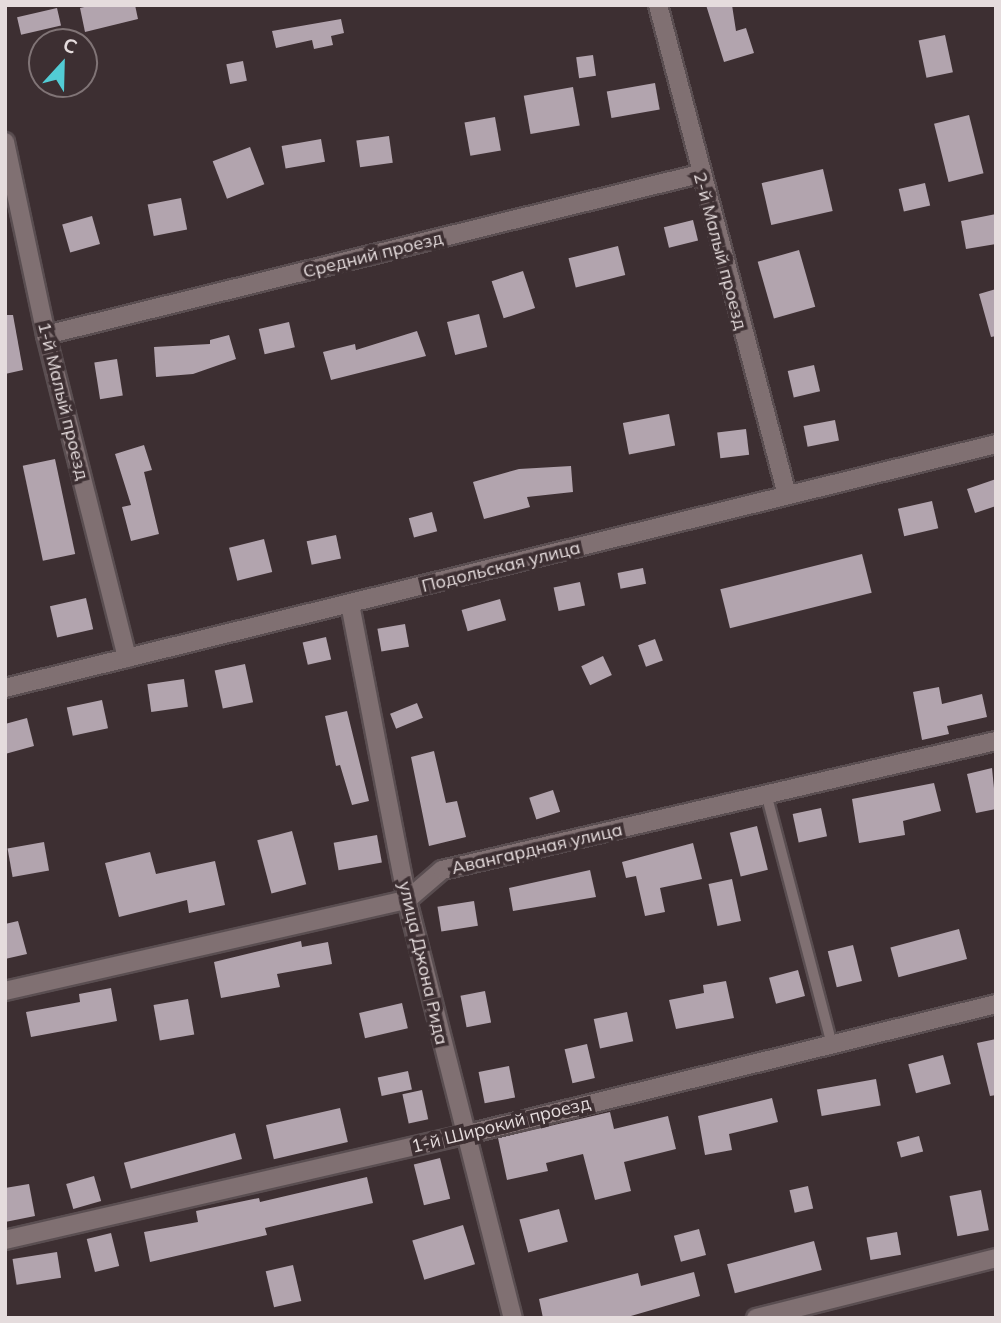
<!DOCTYPE html>
<meta charset="utf-8">
<style>
body{margin:0}
#map{position:relative;width:1001px;height:1323px;overflow:hidden;background:#3d2f32;font-family:Mulish,sans-serif}
div>[style]{position:absolute}
[style*='--x']{left:calc(var(--x)*1px);top:calc(var(--y)*1px);width:calc(var(--w)*1px);rotate:calc(var(--a)*1deg)}
.building>*{inset:0;background:#b2a4ae;transform-origin:0 0}
.roads{filter:drop-shadow(2px 0 #5a4e51) drop-shadow(-2px 0 #5a4e51) drop-shadow(0 2px #5a4e51) drop-shadow(0 -2px #5a4e51)}
.service>*{height:10px;margin:-5px;padding:0 5px;transform-origin:5px;border-radius:5px;background:#807072}
.minor>*{height:18px;margin:-9px;padding:0 9px;transform-origin:9px;border-radius:9px;background:#807072}
.tertiary>*{height:18px;margin:-9px;padding:0 9px;transform-origin:9px;border-radius:9px;background:#807072}
span{translate:-50% -50%;white-space:nowrap;text-align:center;line-height:1.15;-webkit-text-stroke:7px #3d2f32;paint-order:stroke}
.street-label{font-size:18px;color:#e5dcdd}
.frame{position:absolute;inset:0;border:7px solid #e5dcdd;pointer-events:none}
.north{position:absolute;left:28px;top:28px;width:70px;height:70px;box-sizing:border-box;background:#3d2f32;border:2px solid #807476;border-radius:50%;rotate:22deg;font-size:19px;font-weight:700;line-height:28px;text-align:center;color:#e5dcdd}
.north::after{content:'';display:block;margin:auto;width:24px;height:32px;background:#52ccd5;clip-path:polygon(50% 0,100% 100%,50% 72%,0 100%)}
</style>
<div id="map">
<div class="building">
<div style="clip-path:polygon(93px 5px,135px 5px,138px 19px,85px 32px,80px 8px)"></div>
<div style="clip-path:polygon(706px 5px,732px 5px,736px 31px,746px 28px,754px 53px,724px 62px)"></div>
<div style="left:57px;top:8px;width:18px;height:41px;rotate:77deg"></div>
<div style="clip-path:polygon(341px 19px,344px 33px,331px 36px,333px 45px,314px 49px,312px 40px,276px 48px,272px 31px)"></div>
<div style="left:945px;top:35px;width:38px;height:27px;rotate:78deg"></div>
<div style="left:593px;top:55px;width:21px;height:17px;rotate:82deg"></div>
<div style="left:243px;top:61px;width:20px;height:17px;rotate:79deg"></div>
<div style="left:655px;top:83px;width:27px;height:49px;rotate:80deg"></div>
<div style="left:573px;top:87px;width:39px;height:50px;rotate:80deg"></div>
<div style="left:969px;top:115px;width:60px;height:36px;rotate:76deg"></div>
<div style="left:495px;top:117px;width:34px;height:31px;rotate:80deg"></div>
<div style="left:389px;top:136px;width:27px;height:33px;rotate:82deg"></div>
<div style="left:321px;top:139px;width:23px;height:40px;rotate:80deg"></div>
<div style="left:250px;top:147px;width:40px;height:40px;rotate:69deg"></div>
<div style="left:823px;top:169px;width:43px;height:63px;rotate:77deg"></div>
<div style="left:925px;top:183px;width:23px;height:27px;rotate:77deg"></div>
<div style="left:181px;top:198px;width:32px;height:34px;rotate:79deg"></div>
<div style="clip-path:polygon(996px 214px,996px 244px,966px 249px,961px 221px)"></div>
<div style="left:92px;top:216px;width:29px;height:31px;rotate:74deg"></div>
<div style="left:693px;top:220px;width:21px;height:30px;rotate:76deg"></div>
<div style="left:618px;top:246px;width:30px;height:51px;rotate:76deg"></div>
<div style="left:799px;top:250px;width:59px;height:43px;rotate:74deg"></div>
<div style="left:523px;top:271px;width:39px;height:33px;rotate:72deg"></div>
<div style="clip-path:polygon(996px 289px,996px 336px,991px 337px,979px 294px)"></div>
<div style="left:479px;top:314px;width:34px;height:33px;rotate:76deg"></div>
<div style="clip-path:polygon(5px 315px,13px 315px,23px 370px,5px 374px)"></div>
<div style="left:289px;top:322px;width:26px;height:31px;rotate:77deg"></div>
<div style="clip-path:polygon(417px 331px,426px 356px,331px 380px,323px 352px,355px 344px,356px 350px)"></div>
<div style="clip-path:polygon(229px 335px,236px 359px,193px 374px,156px 377px,154px 347px,210px 344px,210px 340px)"></div>
<div style="left:117px;top:359px;width:37px;height:23px;rotate:81deg"></div>
<div style="left:814px;top:365px;width:27px;height:27px;rotate:77deg"></div>
<div style="left:669px;top:414px;width:32px;height:47px;rotate:79deg"></div>
<div style="left:835px;top:420px;width:21px;height:32px;rotate:79deg"></div>
<div style="left:746px;top:429px;width:26px;height:29px;rotate:83deg"></div>
<div style="clip-path:polygon(144px 445px,152px 470px,144px 472px,159px 534px,131px 541px,122px 507px,131px 505px,115px 454px)"></div>
<div style="left:55px;top:459px;width:97px;height:33px;rotate:78deg"></div>
<div style="clip-path:polygon(571px 466px,573px 492px,527px 497px,530px 507px,484px 519px,473px 482px,519px 469px)"></div>
<div style="clip-path:polygon(996px 479px,996px 506px,975px 513px,967px 489px)"></div>
<div style="left:932px;top:501px;width:28px;height:35px;rotate:77deg"></div>
<div style="left:432px;top:512px;width:20px;height:24px;rotate:75deg"></div>
<div style="left:336px;top:535px;width:24px;height:30px;rotate:78deg"></div>
<div style="left:264px;top:539px;width:34px;height:36px;rotate:76deg"></div>
<div style="left:862px;top:554px;width:40px;height:146px;rotate:76deg"></div>
<div style="left:643px;top:568px;width:16px;height:26px;rotate:79deg"></div>
<div style="left:580px;top:582px;width:24px;height:27px;rotate:78deg"></div>
<div style="left:86px;top:598px;width:32px;height:37px;rotate:77deg"></div>
<div style="left:500px;top:599px;width:22px;height:40px;rotate:74deg"></div>
<div style="left:405px;top:624px;width:23px;height:28px;rotate:80deg"></div>
<div style="left:326px;top:637px;width:23px;height:24px;rotate:77deg"></div>
<div style="left:655px;top:639px;width:23px;height:18px;rotate:70deg"></div>
<div style="left:603px;top:656px;width:21px;height:24px;rotate:65deg"></div>
<div style="left:245px;top:664px;width:39px;height:31px;rotate:78deg"></div>
<div style="left:184px;top:679px;width:28px;height:37px;rotate:82deg"></div>
<div style="clip-path:polygon(939px 687px,942px 704px,982px 694px,987px 717px,947px 726px,949px 734px,922px 740px,913px 692px)"></div>
<div style="left:102px;top:700px;width:29px;height:36px;rotate:78deg"></div>
<div style="left:417px;top:703px;width:16px;height:29px;rotate:68deg"></div>
<div style="clip-path:polygon(347px 711px,369px 801px,352px 805px,340px 765px,336px 766px,325px 716px)"></div>
<div style="clip-path:polygon(27px 718px,34px 746px,5px 754px,5px 724px)"></div>
<div style="clip-path:polygon(434px 751px,446px 803px,457px 801px,466px 837px,429px 846px,411px 757px)"></div>
<div style="clip-path:polygon(992px 768px,996px 809px,976px 813px,967px 774px)"></div>
<div style="clip-path:polygon(934px 783px,941px 811px,903px 821px,905px 835px,859px 843px,852px 799px)"></div>
<div style="left:553px;top:790px;width:23px;height:25px;rotate:72deg"></div>
<div style="left:821px;top:808px;width:29px;height:29px;rotate:78deg"></div>
<div style="left:757px;top:826px;width:45px;height:28px;rotate:76deg"></div>
<div style="left:292px;top:831px;width:55px;height:36px;rotate:75deg"></div>
<div style="left:377px;top:835px;width:28px;height:44px;rotate:80deg"></div>
<div style="left:44px;top:842px;width:29px;height:37px;rotate:80deg"></div>
<div style="clip-path:polygon(693px 843px,702px 879px,660px 888px,665px 912px,645px 916px,636px 876px,626px 878px,622px 862px)"></div>
<div style="clip-path:polygon(150px 852px,156px 874px,215px 861px,225px 905px,189px 913px,187px 900px,119px 917px,105px 863px)"></div>
<div style="clip-path:polygon(590px 870px,596px 897px,513px 911px,509px 888px)"></div>
<div style="left:732px;top:879px;width:43px;height:24px;rotate:78deg"></div>
<div style="left:474px;top:901px;width:25px;height:37px;rotate:81deg"></div>
<div style="clip-path:polygon(18px 921px,27px 954px,5px 959px,5px 924px)"></div>
<div style="left:959px;top:929px;width:31px;height:71px;rotate:75deg"></div>
<div style="clip-path:polygon(301px 941px,302px 947px,328px 942px,332px 964px,277px 974px,280px 987px,221px 998px,214px 962px)"></div>
<div style="left:853px;top:945px;width:37px;height:26px;rotate:76deg"></div>
<div style="left:798px;top:970px;width:27px;height:30px;rotate:75deg"></div>
<div style="clip-path:polygon(726px 981px,734px 1018px,676px 1029px,669px 1000px,704px 993px,703px 985px)"></div>
<div style="clip-path:polygon(111px 988px,117px 1021px,31px 1037px,26px 1012px,80px 1002px,79px 994px)"></div>
<div style="left:485px;top:991px;width:32px;height:25px;rotate:79deg"></div>
<div style="left:188px;top:999px;width:36px;height:35px;rotate:80deg"></div>
<div style="left:402px;top:1003px;width:26px;height:44px;rotate:77deg"></div>
<div style="left:627px;top:1012px;width:30px;height:34px;rotate:78deg"></div>
<div style="clip-path:polygon(996px 1039px,996px 1095px,990px 1096px,977px 1043px)"></div>
<div style="left:587px;top:1044px;width:35px;height:23px;rotate:77deg"></div>
<div style="left:943px;top:1055px;width:30px;height:36px;rotate:75deg"></div>
<div style="left:509px;top:1066px;width:32px;height:31px;rotate:79deg"></div>
<div style="left:408px;top:1071px;width:19px;height:31px;rotate:78deg"></div>
<div style="left:876px;top:1079px;width:27px;height:60px;rotate:80deg"></div>
<div style="left:422px;top:1090px;width:30px;height:20px;rotate:78deg"></div>
<div style="clip-path:polygon(772px 1098px,778px 1122px,729px 1134px,732px 1150px,705px 1155px,698px 1116px)"></div>
<div style="left:340px;top:1108px;width:35px;height:76px;rotate:77deg"></div>
<div style="clip-path:polygon(610px 1112px,614px 1129px,668px 1116px,676px 1149px,624px 1162px,631px 1191px,595px 1200px,583px 1154px,546px 1163px,548px 1171px,507px 1180px,498px 1138px)"></div>
<div style="left:235px;top:1133px;width:27px;height:115px;rotate:75deg"></div>
<div style="left:919px;top:1136px;width:16px;height:23px;rotate:75deg"></div>
<div style="left:440px;top:1158px;width:42px;height:27px;rotate:76deg"></div>
<div style="left:94px;top:1176px;width:26px;height:29px;rotate:74deg"></div>
<div style="clip-path:polygon(367px 1177px,373px 1203px,265px 1228px,267px 1235px,150px 1262px,144px 1232px,198px 1222px,196px 1211px,259px 1198px,260px 1202px)"></div>
<div style="clip-path:polygon(29px 1184px,35px 1216px,5px 1222px,5px 1188px)"></div>
<div style="left:808px;top:1186px;width:23px;height:19px;rotate:77deg"></div>
<div style="left:981px;top:1190px;width:41px;height:32px;rotate:79deg"></div>
<div style="left:559px;top:1209px;width:34px;height:41px;rotate:75deg"></div>
<div style="left:463px;top:1225px;width:41px;height:53px;rotate:73deg"></div>
<div style="left:699px;top:1229px;width:27px;height:26px;rotate:75deg"></div>
<div style="left:897px;top:1232px;width:23px;height:31px;rotate:80deg"></div>
<div style="left:111px;top:1233px;width:34px;height:25px;rotate:76deg"></div>
<div style="left:814px;top:1241px;width:30px;height:90px;rotate:75deg"></div>
<div style="left:57px;top:1252px;width:26px;height:45px;rotate:81deg"></div>
<div style="left:293px;top:1265px;width:37px;height:28px;rotate:77deg"></div>
<div style="clip-path:polygon(694px 1272px,700px 1296px,624px 1318px,543px 1318px,539px 1299px,638px 1273px,641px 1286px)"></div>
</div>
<div class="roads">
<div class="service">
<div style="--x:767;--y:797;--w:255;--a:75.3"></div>
</div>
<div class="minor">
<div style="--x:658;--y:5;--w:507;--a:75.25"></div>
<div style="--x:5;--y:142;--w:197;--a:78"></div>
<div style="--x:46;--y:335;--w:333;--a:75.9"></div>
<div style="--x:46;--y:335;--w:673;--a:-13.85"></div>
<div style="--x:350;--y:604;--w:301;--a:79.1"></div>
<div style="--x:407;--y:900;--w:431;--a:75.8"></div>
<div style="--x:5;--y:991;--w:412;--a:-12.8"></div>
<div style="--x:407;--y:900;--w:46;--a:-40.6"></div>
<div style="--x:442;--y:870;--w:569;--a:-13.11"></div>
<div style="--x:5;--y:1240;--w:471;--a:-12.9"></div>
<div style="--x:464;--y:1135;--w:548;--a:-13.83"></div>
<div style="--x:756;--y:1318;--w:247;--a:-14"></div>
</div>
<div class="tertiary">
<div style="--x:5;--y:688;--w:1021;--a:-13.83"></div>
</div>
</div>
<div class="street-label">
<span style="left:720px;top:251px;rotate:75deg">2-й Малый проезд</span>
<span style="left:373px;top:255px;rotate:-14deg">Средний проезд</span>
<span style="left:63px;top:401px;rotate:76deg">1-й Малый проезд</span>
<span style="left:501px;top:567px;rotate:-14deg">Подольская улица</span>
<span style="left:537px;top:849px;rotate:-13deg">Авангардная улица</span>
<span style="left:423px;top:963px;rotate:77deg">улица Джона Рида</span>
<span style="left:501px;top:1125px;rotate:-14deg">1-й Широкий проезд</span>
</div>
<div class="frame"></div>
<div class="north">С</div>
</div>
